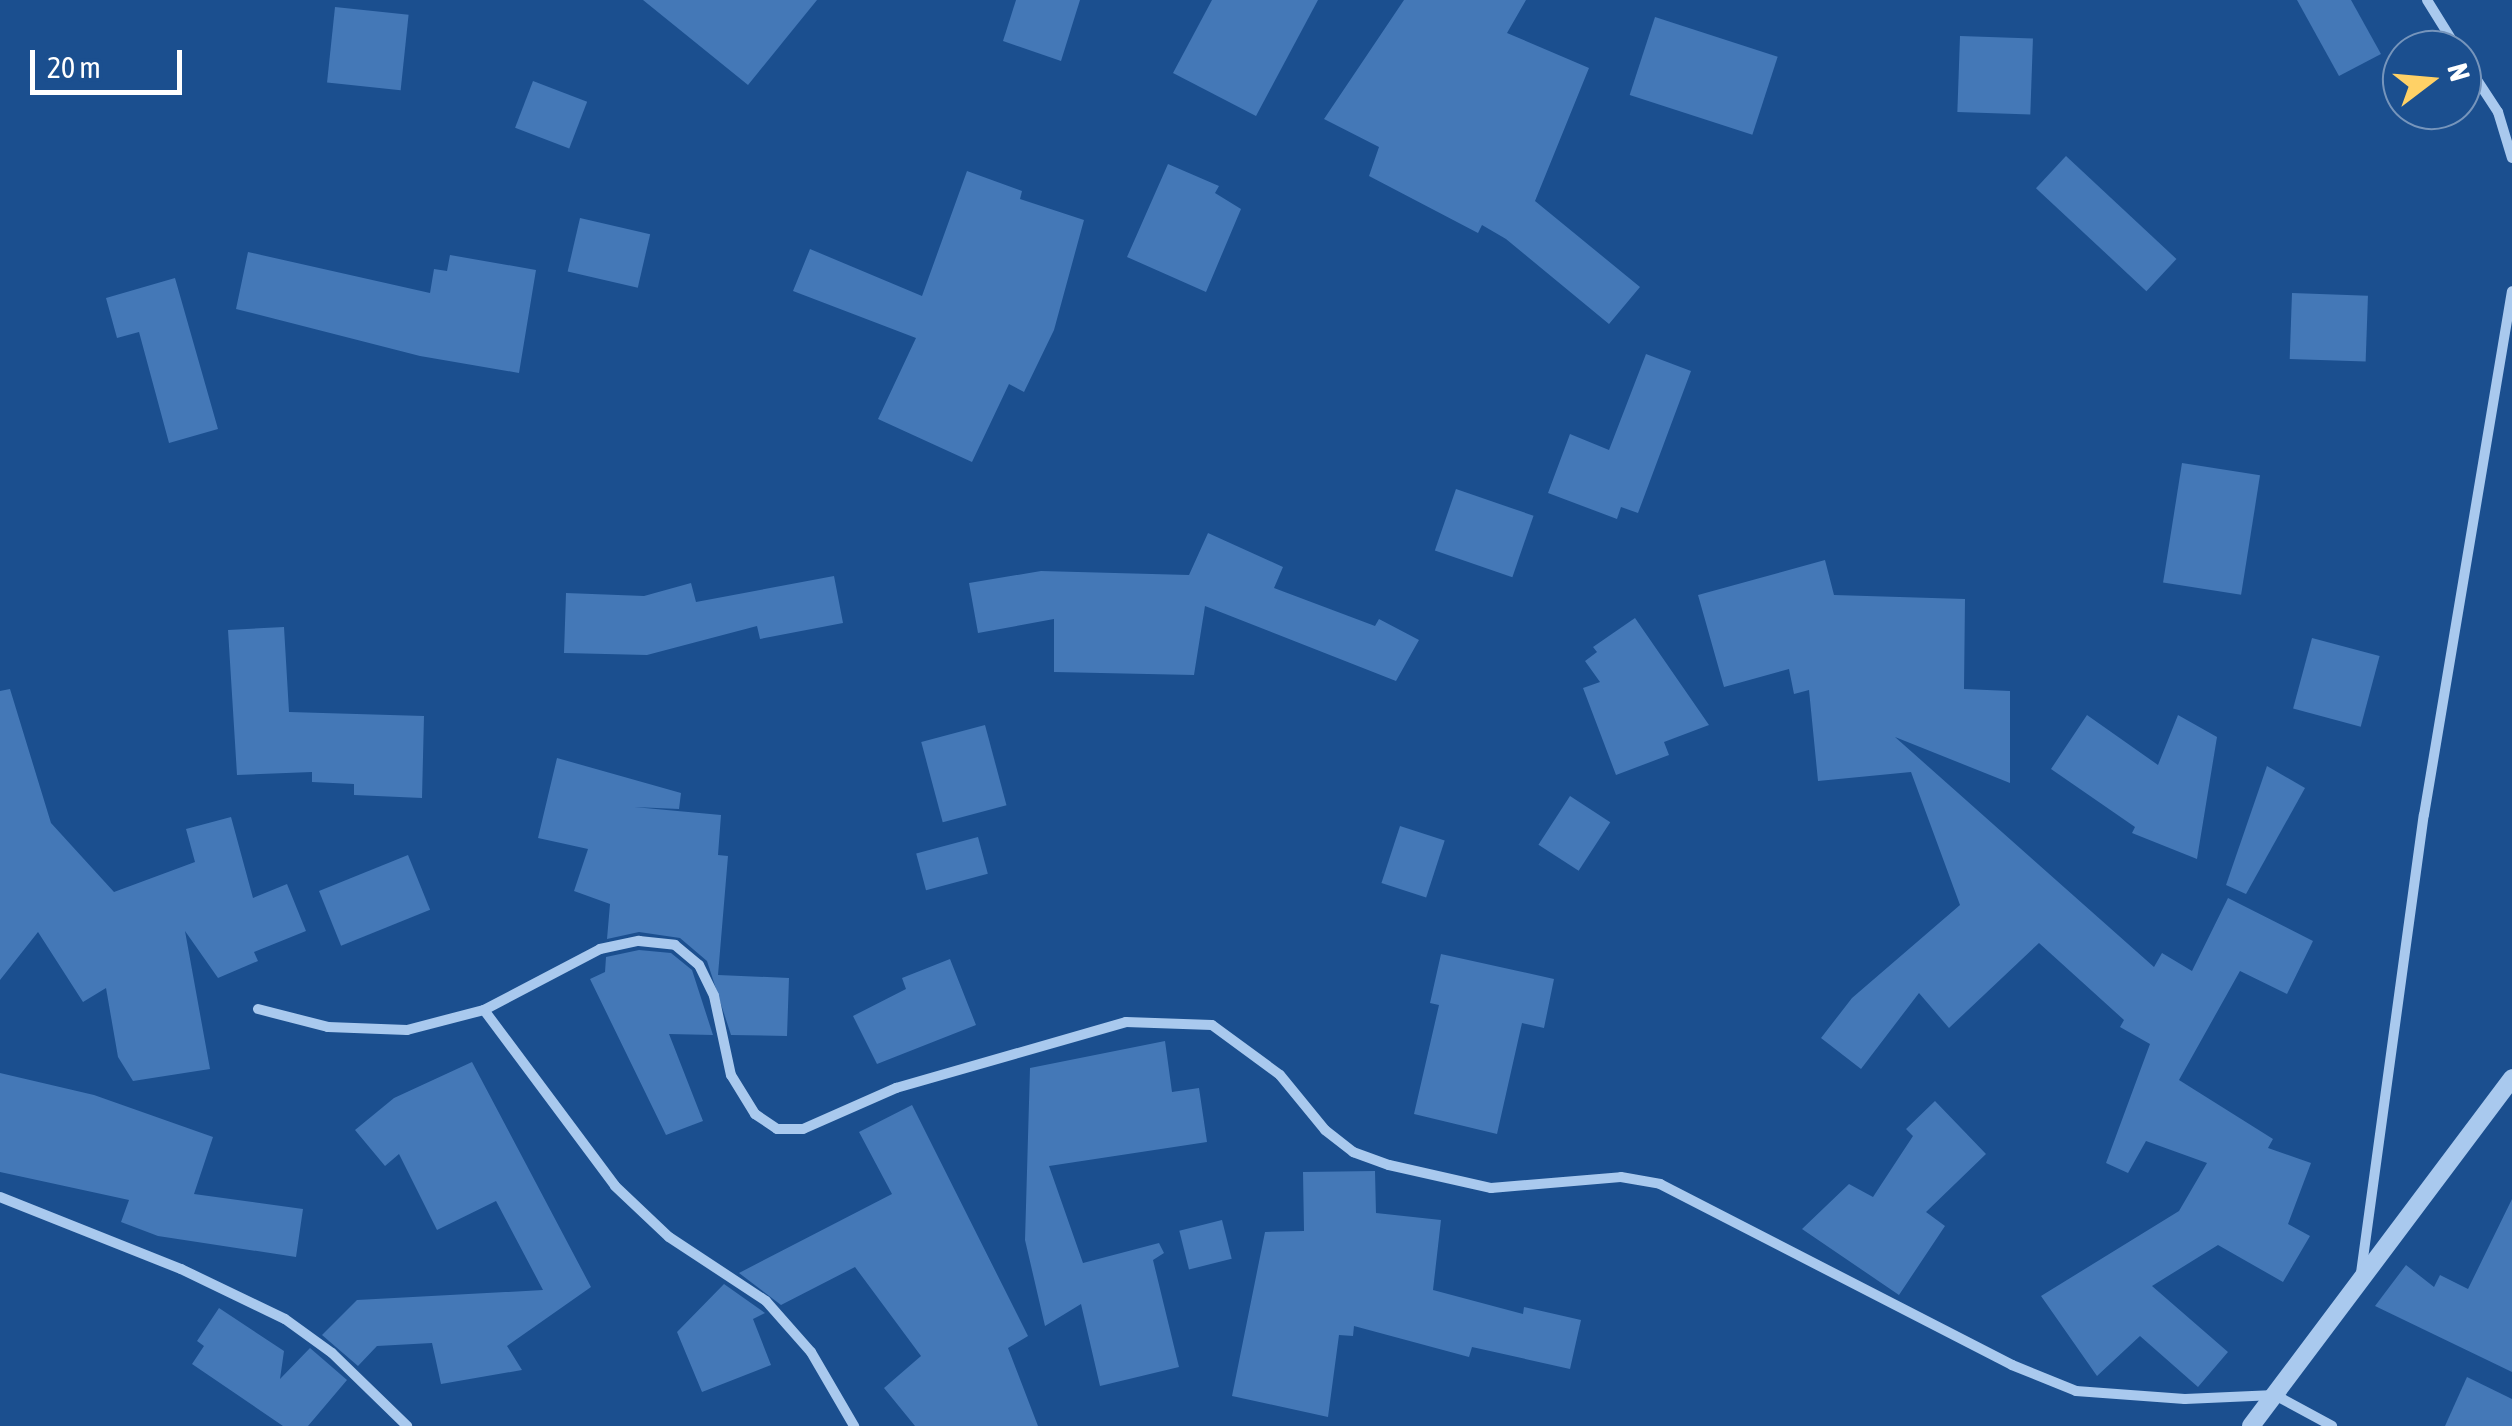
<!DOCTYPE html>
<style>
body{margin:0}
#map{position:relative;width:2512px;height:1426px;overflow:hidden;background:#1b4f8f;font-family:"Asap Condensed",sans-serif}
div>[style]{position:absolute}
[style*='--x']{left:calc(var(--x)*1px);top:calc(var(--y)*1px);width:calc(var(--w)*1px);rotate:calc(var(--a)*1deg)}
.building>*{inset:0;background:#4478b7;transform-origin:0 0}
.minor>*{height:10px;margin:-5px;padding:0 5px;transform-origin:5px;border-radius:5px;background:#a9c9ee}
.tertiary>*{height:18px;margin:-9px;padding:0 9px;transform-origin:9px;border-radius:9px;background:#a9c9ee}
span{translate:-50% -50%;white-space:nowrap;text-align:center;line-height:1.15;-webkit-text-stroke:8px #1b4f8f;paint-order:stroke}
.north{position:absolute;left:2382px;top:30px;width:100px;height:100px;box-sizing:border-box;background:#1b4f8f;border:2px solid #7695bc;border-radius:50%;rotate:74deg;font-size:28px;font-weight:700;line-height:40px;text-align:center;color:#fff}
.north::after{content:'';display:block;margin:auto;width:35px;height:45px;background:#ffd166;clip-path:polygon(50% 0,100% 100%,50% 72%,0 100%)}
.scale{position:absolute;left:30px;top:50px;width:152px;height:45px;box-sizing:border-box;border:5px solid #fff;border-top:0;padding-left:12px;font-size:30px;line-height:35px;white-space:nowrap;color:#fff;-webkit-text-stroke:8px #1b4f8f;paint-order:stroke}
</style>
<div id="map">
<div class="building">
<div style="clip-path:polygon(643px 0,817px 0,748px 85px)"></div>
<div style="clip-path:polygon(1016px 0,1080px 0,1061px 61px,1003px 41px)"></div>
<div style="clip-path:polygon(1212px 0,1318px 0,1256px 116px,1173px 73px)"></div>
<div style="clip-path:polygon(1404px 0,1526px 0,1507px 33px,1589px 68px,1535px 201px,1640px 287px,1609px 324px,1506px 239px,1482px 225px,1478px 233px,1369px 176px,1379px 147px,1324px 119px)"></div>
<div style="clip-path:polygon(2297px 0,2351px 0,2381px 54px,2339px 76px)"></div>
<div style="left:335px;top:7px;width:74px;height:76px;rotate:6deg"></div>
<div style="left:1655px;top:17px;width:129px;height:82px;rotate:18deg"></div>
<div style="left:1960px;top:36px;width:73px;height:76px;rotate:2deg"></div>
<div style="left:533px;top:81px;width:58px;height:50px;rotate:21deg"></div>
<div style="left:2066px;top:156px;width:151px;height:44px;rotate:43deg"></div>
<div style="clip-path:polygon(1168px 164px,1219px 186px,1215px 193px,1241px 209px,1206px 292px,1127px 257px)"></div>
<div style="clip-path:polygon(967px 171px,1022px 191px,1020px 199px,1084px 220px,1054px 330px,1024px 392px,1009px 384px,972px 462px,878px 419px,916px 338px,793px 291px,810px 249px,922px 296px)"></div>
<div style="left:580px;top:218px;width:72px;height:55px;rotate:13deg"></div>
<div style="clip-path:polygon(248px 252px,430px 293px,434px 269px,447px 271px,450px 255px,536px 270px,519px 373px,420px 356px,236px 309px)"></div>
<div style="clip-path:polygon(175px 278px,218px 429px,169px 443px,139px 332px,117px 338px,106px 298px)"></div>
<div style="left:2292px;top:293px;width:76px;height:66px;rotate:2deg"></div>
<div style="clip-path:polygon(1646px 354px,1691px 371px,1638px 513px,1621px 507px,1617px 519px,1548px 493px,1570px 434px,1609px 450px)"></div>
<div style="left:2182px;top:463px;width:79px;height:121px;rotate:9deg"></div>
<div style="left:1456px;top:489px;width:82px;height:65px;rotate:19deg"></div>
<div style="clip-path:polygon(1208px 533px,1283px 567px,1274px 588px,1375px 626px,1379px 619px,1419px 640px,1396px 681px,1205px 606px,1194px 675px,1054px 672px,1054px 619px,978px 633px,969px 583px,1041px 571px,1189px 575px)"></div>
<div style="clip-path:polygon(1825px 560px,1834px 595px,1965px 599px,1964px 689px,2010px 691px,2010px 783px,1895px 737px,2154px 967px,2162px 953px,2192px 971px,2228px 898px,2313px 941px,2287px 994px,2240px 971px,2179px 1080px,2273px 1139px,2268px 1148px,2311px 1163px,2288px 1224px,2310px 1236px,2283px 1282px,2218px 1245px,2152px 1286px,2228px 1352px,2198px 1387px,2140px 1336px,2097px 1376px,2041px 1296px,2179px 1211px,2207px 1163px,2146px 1141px,2128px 1173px,2106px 1163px,2150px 1044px,2120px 1027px,2124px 1020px,2039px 943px,1949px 1028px,1919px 993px,1861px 1069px,1821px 1038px,1852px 998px,1960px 905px,1911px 772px,1818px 781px,1809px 690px,1794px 694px,1789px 669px,1724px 687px,1698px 595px)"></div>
<div style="clip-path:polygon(834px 576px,843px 623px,760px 639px,757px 626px,647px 655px,564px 653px,566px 593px,644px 596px,691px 583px,696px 602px)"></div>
<div style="clip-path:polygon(1635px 618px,1709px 725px,1664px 742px,1669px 755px,1616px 775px,1583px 688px,1600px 682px,1585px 661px,1597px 652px,1593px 647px)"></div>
<div style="clip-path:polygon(284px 627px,289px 712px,424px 716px,422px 798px,354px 795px,354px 784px,312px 782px,312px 772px,237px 775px,228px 630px)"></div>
<div style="left:2312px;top:638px;width:70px;height:73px;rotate:15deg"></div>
<div style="clip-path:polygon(10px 689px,51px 823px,114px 892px,195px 862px,186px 829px,231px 817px,253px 898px,287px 884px,306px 931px,254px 952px,258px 961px,218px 978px,185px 931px,210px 1069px,133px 1081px,118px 1057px,106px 988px,83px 1002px,38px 932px,0 980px,0 691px)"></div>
<div style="clip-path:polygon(2087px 715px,2158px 765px,2178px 715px,2217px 737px,2197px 859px,2132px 833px,2135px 827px,2051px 769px)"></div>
<div style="left:985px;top:725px;width:83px;height:66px;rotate:75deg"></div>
<div style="clip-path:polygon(557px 758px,681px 793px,679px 809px,634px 807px,721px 815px,718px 855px,728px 856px,718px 975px,789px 978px,787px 1036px,731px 1035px,707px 961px,680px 938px,639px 932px,607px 939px,610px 904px,574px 891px,588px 849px,538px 838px)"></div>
<div style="clip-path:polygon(2267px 766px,2305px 788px,2246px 894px,2226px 885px)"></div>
<div style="left:1570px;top:796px;width:48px;height:58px;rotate:33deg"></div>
<div style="left:1400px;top:826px;width:47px;height:60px;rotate:18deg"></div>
<div style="left:978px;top:837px;width:38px;height:64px;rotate:75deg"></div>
<div style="left:408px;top:855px;width:59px;height:96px;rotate:68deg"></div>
<div style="clip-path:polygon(639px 950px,671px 953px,692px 970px,713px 1035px,669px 1034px,703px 1121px,666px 1135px,590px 979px,605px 972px,606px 957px)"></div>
<div style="clip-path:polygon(1441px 954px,1554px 979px,1544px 1028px,1522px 1023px,1497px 1134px,1414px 1114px,1439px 1005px,1430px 1003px)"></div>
<div style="clip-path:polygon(950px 959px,976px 1025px,877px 1064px,853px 1016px,906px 989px,902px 978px)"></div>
<div style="clip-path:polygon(1165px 1041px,1172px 1092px,1199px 1088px,1207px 1142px,1049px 1166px,1083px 1263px,1159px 1243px,1164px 1253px,1153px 1260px,1179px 1367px,1100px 1386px,1081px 1304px,1045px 1326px,1025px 1240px,1030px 1068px)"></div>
<div style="clip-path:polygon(472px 1062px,591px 1287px,507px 1346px,522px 1370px,441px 1384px,432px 1343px,377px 1346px,358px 1366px,322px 1335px,357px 1300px,543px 1290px,496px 1201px,437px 1230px,399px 1154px,385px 1166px,355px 1130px,394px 1098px)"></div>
<div style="clip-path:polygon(0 1073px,94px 1095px,213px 1137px,194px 1194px,303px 1209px,296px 1257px,158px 1236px,121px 1222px,129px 1200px,0 1172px)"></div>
<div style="clip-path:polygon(1935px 1101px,1986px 1154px,1926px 1212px,1945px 1226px,1899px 1295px,1802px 1229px,1849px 1184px,1873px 1197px,1913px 1136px,1906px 1129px)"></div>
<div style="clip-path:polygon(912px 1105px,1028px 1336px,1008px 1348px,1038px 1426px,915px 1426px,884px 1388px,921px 1356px,855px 1267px,781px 1305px,739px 1273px,892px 1194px,859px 1132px)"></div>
<div style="clip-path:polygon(1375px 1171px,1376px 1213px,1441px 1220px,1433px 1290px,1523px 1314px,1524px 1307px,1581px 1320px,1570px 1369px,1472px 1347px,1469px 1357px,1354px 1326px,1353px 1336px,1339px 1335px,1328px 1417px,1232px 1396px,1265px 1232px,1304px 1231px,1303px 1172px)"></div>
<div style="clip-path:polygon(2512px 1199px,2512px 1372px,2375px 1306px,2406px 1265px,2434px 1287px,2440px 1275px,2468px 1289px)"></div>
<div style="left:1222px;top:1220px;width:40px;height:44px;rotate:76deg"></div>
<div style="clip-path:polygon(724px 1284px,765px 1313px,753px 1319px,771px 1365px,702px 1392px,677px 1332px)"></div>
<div style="clip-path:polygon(219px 1308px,284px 1351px,280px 1379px,310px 1348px,347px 1380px,308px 1426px,283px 1426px,192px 1364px,204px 1346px,197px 1341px)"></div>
<div style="clip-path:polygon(2467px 1377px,2512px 1399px,2512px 1426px,2445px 1426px)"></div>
</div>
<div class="minor">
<div style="--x:2427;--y:0;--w:59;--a:58.2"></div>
<div style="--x:2462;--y:57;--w:66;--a:56.8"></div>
<div style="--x:2498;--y:112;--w:48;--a:73.1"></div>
<div style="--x:258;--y:1009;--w:72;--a:14.4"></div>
<div style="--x:328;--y:1027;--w:79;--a:2.2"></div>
<div style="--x:407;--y:1030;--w:80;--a:-14.6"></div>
<div style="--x:484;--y:1010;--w:131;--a:-27.7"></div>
<div style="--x:600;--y:949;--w:40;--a:-12"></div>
<div style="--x:639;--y:941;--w:36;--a:6"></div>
<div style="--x:675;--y:945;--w:31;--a:40"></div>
<div style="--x:699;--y:965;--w:34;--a:64"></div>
<div style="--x:714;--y:996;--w:81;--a:77.9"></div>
<div style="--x:731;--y:1075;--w:46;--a:58.4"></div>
<div style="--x:755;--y:1114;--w:27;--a:34"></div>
<div style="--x:777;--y:1129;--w:26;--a:0"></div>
<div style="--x:803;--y:1129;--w:102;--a:-23.8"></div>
<div style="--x:896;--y:1088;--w:239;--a:-16"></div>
<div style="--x:1126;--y:1022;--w:86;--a:2"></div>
<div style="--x:1212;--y:1025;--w:84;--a:36.3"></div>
<div style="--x:1280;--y:1075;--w:71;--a:50.7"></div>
<div style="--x:1325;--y:1130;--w:36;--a:38"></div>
<div style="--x:1353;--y:1152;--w:38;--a:20"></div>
<div style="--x:1389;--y:1165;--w:105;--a:12.7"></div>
<div style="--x:1491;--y:1188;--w:130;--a:-4.8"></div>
<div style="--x:1621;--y:1177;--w:40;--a:10"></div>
<div style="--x:1660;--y:1184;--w:396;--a:27.2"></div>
<div style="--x:2012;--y:1365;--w:69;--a:22.1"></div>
<div style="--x:2076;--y:1391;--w:109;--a:4.2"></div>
<div style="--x:2185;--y:1399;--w:90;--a:-2.5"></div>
<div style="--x:2275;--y:1395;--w:65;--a:28.5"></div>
<div style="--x:484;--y:1010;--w:219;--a:53.3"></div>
<div style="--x:615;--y:1186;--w:74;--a:43.4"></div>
<div style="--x:669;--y:1237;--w:116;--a:33.4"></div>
<div style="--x:766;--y:1301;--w:68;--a:48.6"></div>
<div style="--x:811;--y:1352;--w:86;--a:59.8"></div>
<div style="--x:0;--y:1197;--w:195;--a:21.7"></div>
<div style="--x:181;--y:1269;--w:115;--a:25.7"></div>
<div style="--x:285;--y:1319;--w:58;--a:35.9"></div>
<div style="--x:332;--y:1353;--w:105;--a:44.2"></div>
<div style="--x:2361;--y:1273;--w:462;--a:-82.2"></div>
<div style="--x:2424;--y:815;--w:531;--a:-80.47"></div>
</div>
<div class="tertiary">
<div style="--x:2251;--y:1426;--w:435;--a:-53.1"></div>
</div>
<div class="north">N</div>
<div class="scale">20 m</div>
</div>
